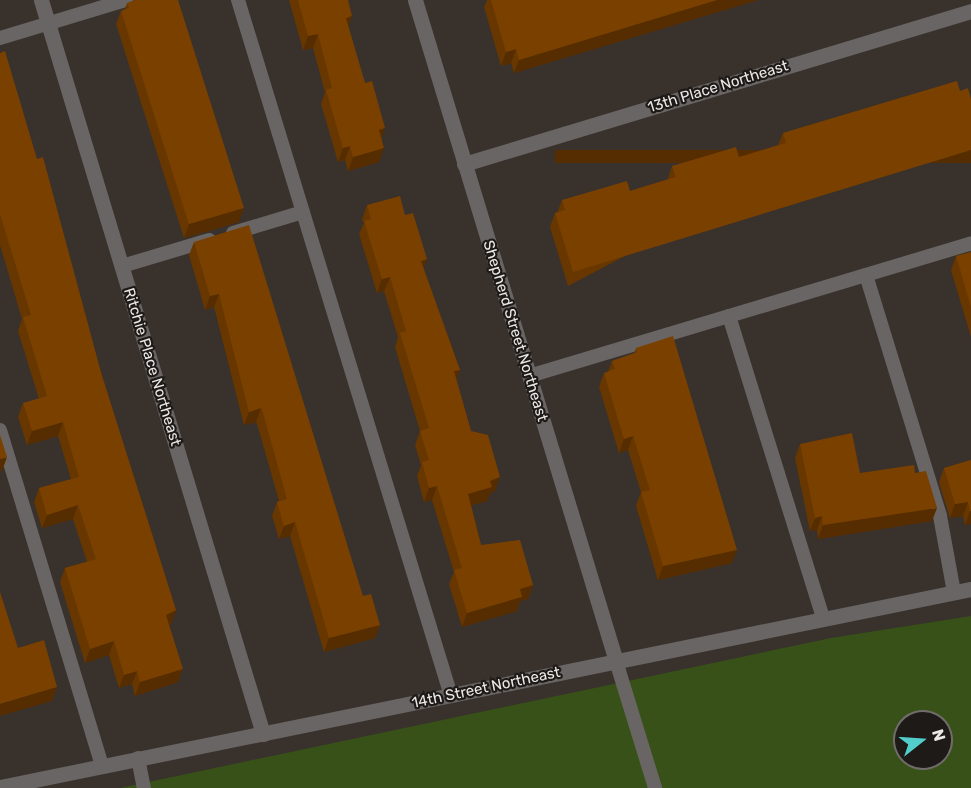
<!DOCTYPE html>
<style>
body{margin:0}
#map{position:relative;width:971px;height:788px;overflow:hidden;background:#38312c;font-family:Rubik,sans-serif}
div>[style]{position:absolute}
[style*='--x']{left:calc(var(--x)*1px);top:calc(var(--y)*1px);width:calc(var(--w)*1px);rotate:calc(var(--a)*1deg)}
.green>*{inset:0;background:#385119}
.service>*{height:14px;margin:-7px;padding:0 7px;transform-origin:7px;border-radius:7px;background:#696564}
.minor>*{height:15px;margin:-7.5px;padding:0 7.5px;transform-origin:7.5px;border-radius:7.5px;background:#696564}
.wall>*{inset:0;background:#683700}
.shaded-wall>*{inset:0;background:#552d00;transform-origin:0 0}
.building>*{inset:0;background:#794000}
span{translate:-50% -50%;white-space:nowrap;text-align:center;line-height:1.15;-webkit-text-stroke:4.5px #1d1a18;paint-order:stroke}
.street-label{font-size:15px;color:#ece8e5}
.north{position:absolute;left:893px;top:710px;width:60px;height:60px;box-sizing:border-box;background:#1d1a18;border:2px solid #706c6a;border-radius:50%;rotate:73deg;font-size:16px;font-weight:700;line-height:24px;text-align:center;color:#ece8e5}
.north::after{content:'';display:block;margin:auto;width:21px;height:27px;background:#53cdcb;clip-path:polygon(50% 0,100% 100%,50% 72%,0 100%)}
</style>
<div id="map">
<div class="green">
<div style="clip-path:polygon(evenodd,971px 616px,971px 788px,120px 788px,831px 638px,971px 616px,905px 722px,941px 722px,941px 758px,905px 758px,905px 722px)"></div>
</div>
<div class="service">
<div style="--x:238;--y:0;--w:728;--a:72.98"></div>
<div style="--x:0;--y:38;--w:132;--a:-16.8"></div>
<div style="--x:233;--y:233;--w:73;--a:-16.7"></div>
<div style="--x:122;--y:266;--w:91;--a:-16.6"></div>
<div style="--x:866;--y:275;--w:252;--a:72.9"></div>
<div style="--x:940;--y:516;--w:77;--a:79.6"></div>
<div style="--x:729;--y:316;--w:315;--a:72.7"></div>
<div style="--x:529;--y:376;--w:462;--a:-16.7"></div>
<div style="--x:0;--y:430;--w:351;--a:73.1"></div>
<div style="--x:616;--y:661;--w:133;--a:72.9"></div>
<div style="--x:138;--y:758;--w:31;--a:79"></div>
</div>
<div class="minor">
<div style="--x:41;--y:0;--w:767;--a:73.17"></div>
<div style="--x:415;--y:0;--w:691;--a:73.09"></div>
<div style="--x:464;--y:164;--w:530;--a:-16.79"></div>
<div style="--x:0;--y:787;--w:991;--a:-11.53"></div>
</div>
<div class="wall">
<div style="clip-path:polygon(289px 0,348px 0,348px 27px,382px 139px,379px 162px,348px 171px,345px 160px,338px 162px,321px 104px,325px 92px,313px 48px,303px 50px)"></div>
<div style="clip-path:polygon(487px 0,758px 0,514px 73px,511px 63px,501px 66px,484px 7px)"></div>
<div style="clip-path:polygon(127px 3px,239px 222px,184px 238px,116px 24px,121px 11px,125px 9px)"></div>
<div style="clip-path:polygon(0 53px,176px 610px,171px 624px,169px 625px,178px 682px,135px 696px,132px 684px,119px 688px,109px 655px,85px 663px,60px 582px,65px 568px,87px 562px,73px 519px,42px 528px,34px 502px,39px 488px,71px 479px,58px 436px,27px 445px,18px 417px,23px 403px,39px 399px,18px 331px,22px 319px,0 245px)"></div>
<div style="clip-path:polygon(957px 81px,568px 286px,550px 227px,555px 213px,557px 213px,562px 200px,630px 191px,668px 179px,672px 166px,739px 157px,778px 145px,783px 133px)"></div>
<div style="clip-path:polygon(367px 205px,405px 215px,427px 259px,423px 268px,460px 370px,456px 379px,471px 431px,495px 491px,490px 493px,487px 501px,471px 505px,481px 545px,533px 585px,528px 599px,520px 601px,517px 611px,462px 627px,449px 584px,454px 572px,432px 500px,424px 502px,417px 476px,421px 465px,415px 445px,420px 431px,395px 347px,398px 337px,384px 291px,377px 293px,359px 234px,364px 223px,362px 219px)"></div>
<div style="clip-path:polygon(194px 242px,363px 596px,380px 625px,375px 638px,324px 652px,290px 536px,279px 539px,272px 516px,277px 502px,279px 501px,258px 427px,256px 422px,244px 425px,214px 307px,205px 310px,189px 255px)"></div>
<div style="clip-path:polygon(971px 252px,971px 337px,951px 270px,956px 256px)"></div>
<div style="clip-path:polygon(636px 348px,732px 563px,658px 580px,636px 506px,641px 492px,628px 450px,619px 453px,599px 387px,604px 373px,608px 372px,612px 361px,634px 354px)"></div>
<div style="clip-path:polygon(800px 444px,860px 473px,915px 473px,932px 521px,818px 539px,817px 530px,810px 531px,795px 458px)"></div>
<div style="clip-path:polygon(971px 460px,971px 524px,965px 525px,963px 516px,950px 518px,939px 482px,944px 468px)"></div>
</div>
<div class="shaded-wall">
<div style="clip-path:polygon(717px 0,758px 0,514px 73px,519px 60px)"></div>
<div style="clip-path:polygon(352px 16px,347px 30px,346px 18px)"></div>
<div style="clip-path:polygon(318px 34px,313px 48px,303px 50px,308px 36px)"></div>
<div style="clip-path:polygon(516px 49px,511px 63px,501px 66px,506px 52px)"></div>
<div style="clip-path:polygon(385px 128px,380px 142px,379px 130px)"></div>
<div style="clip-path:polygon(350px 146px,345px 160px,338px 162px,343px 148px)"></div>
<div style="clip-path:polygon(384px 148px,379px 162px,348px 171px,353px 157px)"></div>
<div style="left:971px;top:150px;width:13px;height:416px;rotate:90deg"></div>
<div style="clip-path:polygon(244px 208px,239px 222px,184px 238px,189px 224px)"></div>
<div style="clip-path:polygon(427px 259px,422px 273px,421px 261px)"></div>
<div style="clip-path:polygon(390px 277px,384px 291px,377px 293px,382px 279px)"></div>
<div style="clip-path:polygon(219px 294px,214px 307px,205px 310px,210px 296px)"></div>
<div style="clip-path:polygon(460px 370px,455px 383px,454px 371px)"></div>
<div style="clip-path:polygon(261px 408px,256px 422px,244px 425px,249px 412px)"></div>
<div style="clip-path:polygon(63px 422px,58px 436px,27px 445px,32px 431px)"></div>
<div style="clip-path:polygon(633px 436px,628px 450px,619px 453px,624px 439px)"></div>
<div style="clip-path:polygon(7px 457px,2px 471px,0 471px,0 459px)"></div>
<div style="clip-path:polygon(500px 477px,495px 491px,490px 493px,487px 501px,463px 508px,468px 494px,490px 481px)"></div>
<div style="clip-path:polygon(437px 486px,432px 500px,424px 502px,429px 488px)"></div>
<div style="clip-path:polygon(968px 502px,963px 516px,950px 518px,955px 504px)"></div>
<div style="clip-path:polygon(78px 505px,73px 519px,42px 528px,47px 515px)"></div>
<div style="clip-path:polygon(937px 508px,932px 521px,818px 539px,823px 525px)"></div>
<div style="clip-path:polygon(970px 511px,971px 511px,971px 524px,965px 525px)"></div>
<div style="clip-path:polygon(822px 516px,817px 530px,810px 531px,815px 518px)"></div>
<div style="clip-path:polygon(295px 522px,290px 536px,279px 539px,284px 526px)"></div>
<div style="clip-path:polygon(737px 550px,732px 563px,658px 580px,663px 566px)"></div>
<div style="clip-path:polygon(533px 585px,528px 599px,520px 601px,517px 611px,462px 627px,467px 613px,520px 589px)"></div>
<div style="clip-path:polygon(176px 610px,171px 624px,161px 628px,166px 615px)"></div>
<div style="clip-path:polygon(380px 625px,375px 638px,324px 652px,329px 638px)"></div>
<div style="clip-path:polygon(114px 641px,109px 655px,85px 663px,90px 649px)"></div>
<div style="clip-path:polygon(183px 669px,178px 682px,135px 696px,140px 682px)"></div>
<div style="clip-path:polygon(137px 671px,132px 684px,119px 688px,124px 675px)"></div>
<div style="clip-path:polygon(57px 687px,52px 701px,0 716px,0 704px)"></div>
</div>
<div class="building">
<div style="clip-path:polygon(135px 0,178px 0,244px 208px,189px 224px,121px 11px,129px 8px,127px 3px)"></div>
<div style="clip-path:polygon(298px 0,348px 0,352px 16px,346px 18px,365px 83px,372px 81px,385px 128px,379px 130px,384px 148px,353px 157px,350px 146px,343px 148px,326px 90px,332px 88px,318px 34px,308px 36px)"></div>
<div style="clip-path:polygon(491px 0,717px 0,519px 60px,516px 49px,506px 52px)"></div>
<div style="clip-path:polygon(5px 51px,37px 159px,43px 157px,102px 376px,176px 610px,166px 615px,183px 669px,140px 682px,137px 671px,124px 675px,114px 641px,90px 649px,65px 568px,96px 559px,78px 505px,47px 515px,39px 488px,79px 477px,63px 422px,32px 431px,23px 403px,47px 396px,23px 317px,31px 315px,0 214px,0 53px)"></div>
<div style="clip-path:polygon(957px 81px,960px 91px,968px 88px,971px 99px,971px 150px,573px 272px,555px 213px,565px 210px,562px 200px,627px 181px,630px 191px,676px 177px,672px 166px,736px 147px,739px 157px,786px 143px,783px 133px)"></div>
<div style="clip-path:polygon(400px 196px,405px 215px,413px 213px,427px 259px,421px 261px,460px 370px,454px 371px,471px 431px,488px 435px,500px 477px,490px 481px,492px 487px,468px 494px,481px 545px,520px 540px,533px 585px,520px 589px,522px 597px,467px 613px,454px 570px,462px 568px,437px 486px,429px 488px,422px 462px,429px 460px,420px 431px,429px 428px,400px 333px,406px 331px,390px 277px,382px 279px,364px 221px,371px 219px,367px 205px)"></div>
<div style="clip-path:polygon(249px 225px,363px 596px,371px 594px,380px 625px,329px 638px,295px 522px,284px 526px,277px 502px,287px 499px,263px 413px,261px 408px,249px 412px,219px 294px,210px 296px,194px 242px)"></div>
<div style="clip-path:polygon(971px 252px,971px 307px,956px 256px)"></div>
<div style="clip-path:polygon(673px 336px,737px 550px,663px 566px,641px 492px,650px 490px,633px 436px,624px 439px,604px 373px,615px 369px,612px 361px,637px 352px,636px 348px)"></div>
<div style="clip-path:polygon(852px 433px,860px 473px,914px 465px,915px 473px,926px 471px,937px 508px,823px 525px,822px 516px,815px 518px,800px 444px)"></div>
<div style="clip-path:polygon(0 435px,7px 457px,0 459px)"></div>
<div style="clip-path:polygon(971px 460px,971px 511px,970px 511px,968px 502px,955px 504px,944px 468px)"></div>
<div style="clip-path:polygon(0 592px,18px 648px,44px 640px,57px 687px,0 704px)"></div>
</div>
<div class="street-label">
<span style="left:718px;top:87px;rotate:-17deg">13th Place Northeast</span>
<span style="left:515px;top:331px;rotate:73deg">Shepherd Street Northeast</span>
<span style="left:152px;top:367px;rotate:73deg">Ritchie Place Northeast</span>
<span style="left:486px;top:688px;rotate:-12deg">14th Street Northeast</span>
</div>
<div class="north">N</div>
</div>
